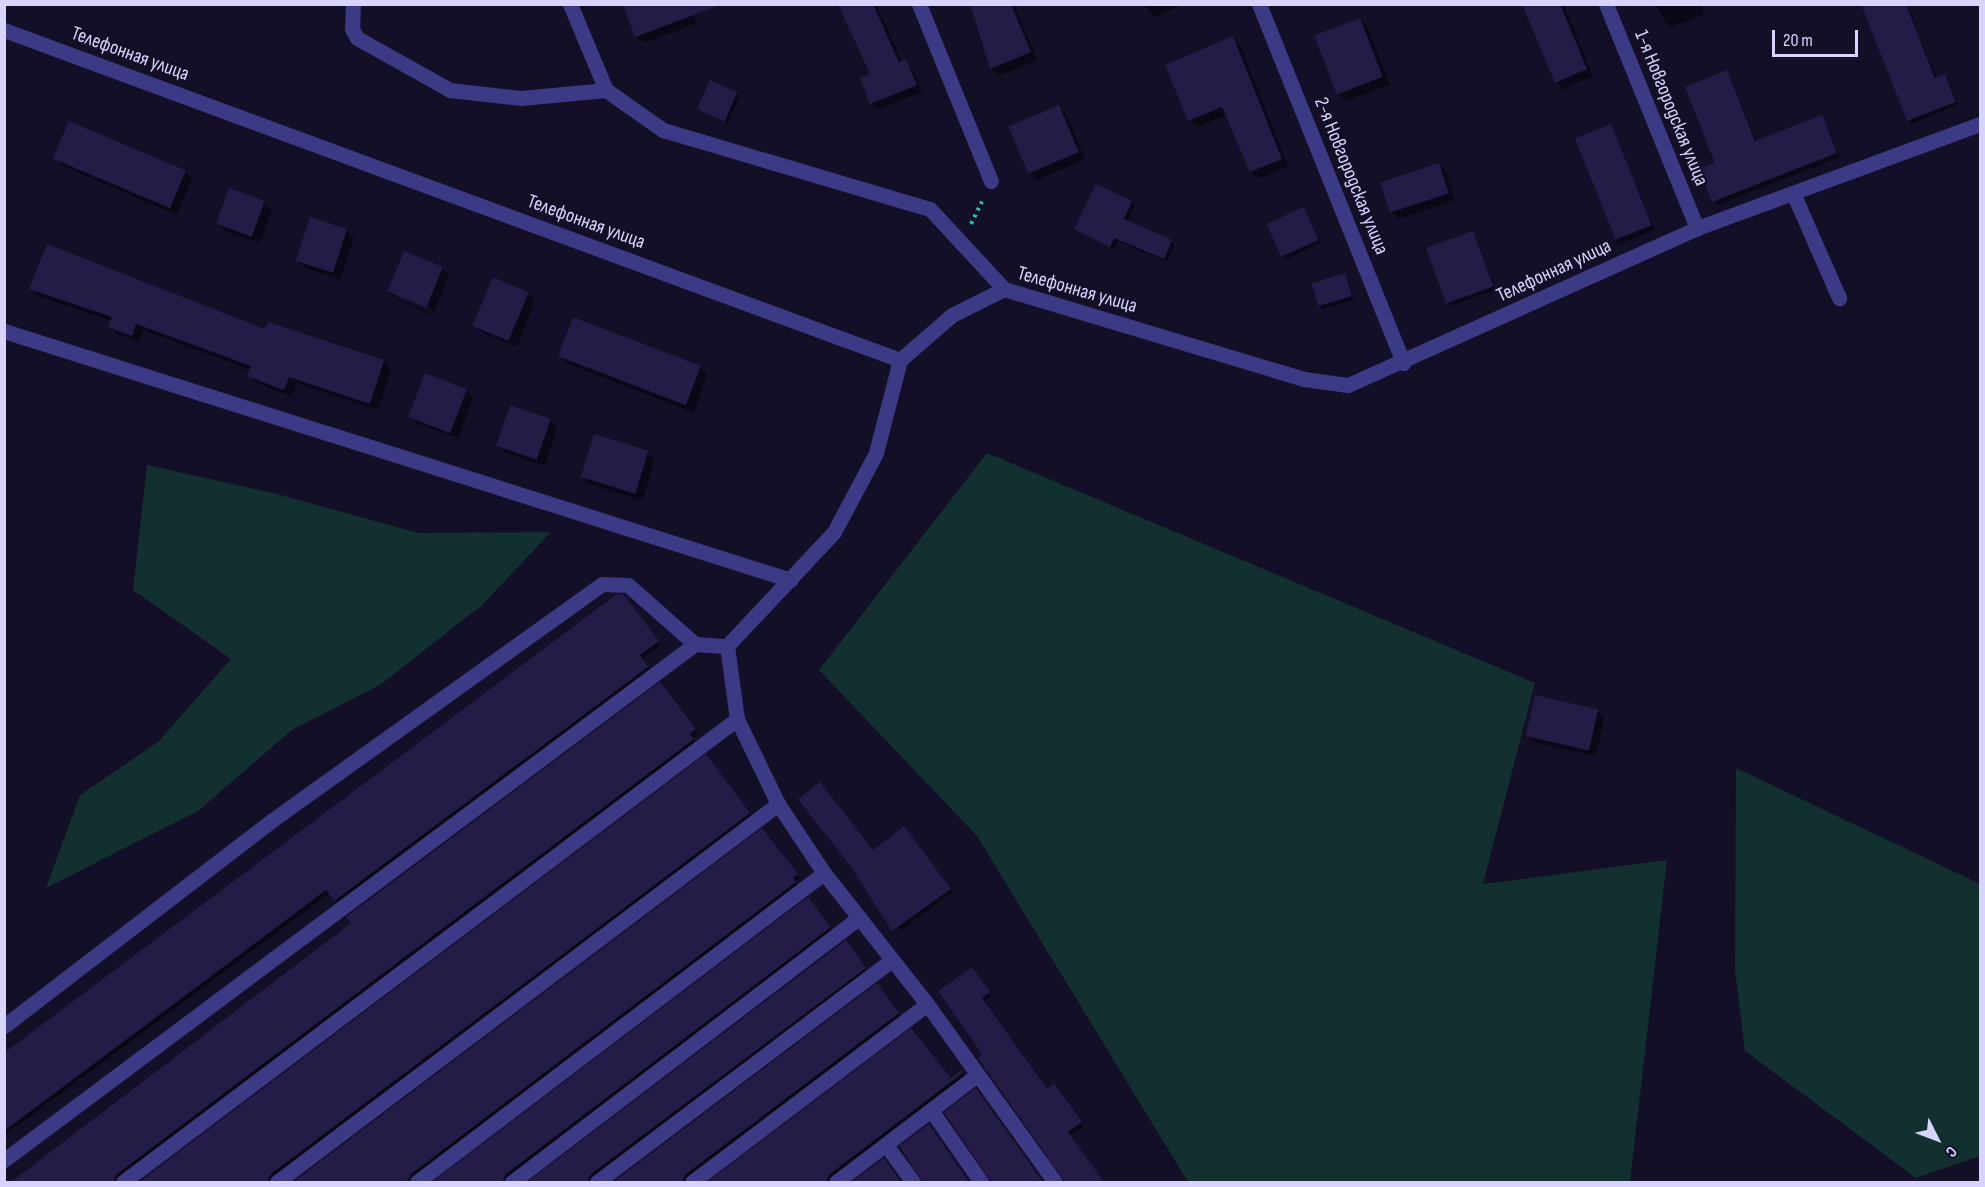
<!DOCTYPE html>
<meta charset="utf-8">
<style>
body{margin:0}
#map{position:relative;width:1985px;height:1187px;overflow:hidden;background:#130f26;font-family:"Sofia Sans Condensed",sans-serif}
div>[style]{position:absolute}
[style*='--x']{left:calc(var(--x)*1px);top:calc(var(--y)*1px);width:calc(var(--w)*1px);rotate:calc(var(--a)*1deg)}
.green>*{inset:0;background:#12302f}
.shadow>*{inset:0;background:#0007;transform-origin:0 0}
.building>*{inset:0;background:#241b47;transform-origin:0 0}
.path>*{height:4px;margin-top:-2px;transform-origin:0;background:repeating-linear-gradient(90deg,#2fb8b0 0 3px,transparent 0 7.5px)}
.minor>*{height:15px;margin:-7.5px;padding:0 7.5px;transform-origin:7.5px;border-radius:7.5px;background:#3d3a85}
span{translate:-50% -50%;white-space:nowrap;text-align:center;line-height:1.15;-webkit-text-stroke:4.5px #130f26;paint-order:stroke}
.street-label{font-size:20px;color:#d9d4ff}
.frame{position:absolute;inset:0;border:6px solid #d9d4ff;pointer-events:none}
.north{position:absolute;left:1907px;top:1109px;width:60px;height:60px;-webkit-text-stroke:4px #130f26;paint-order:stroke;rotate:132deg;font-size:16px;font-weight:700;line-height:24px;text-align:center;color:#d9d4ff}
.north::after{content:'';display:block;margin:auto;width:21px;height:27px;background:#d9d4ff;clip-path:polygon(50% 0,100% 100%,50% 72%,0 100%)}
.scale{position:absolute;left:1772px;top:30px;width:86px;height:27px;box-sizing:border-box;border:3px solid #d9d4ff;border-top:0;padding-left:8px;font-size:18px;line-height:21px;white-space:nowrap;color:#d9d4ff;-webkit-text-stroke:4px #130f26;paint-order:stroke}
</style>
<div id="map">
<div class="green">
<div style="clip-path:polygon(987px 453px,1535px 683px,1483px 884px,1667px 860px,1630px 1182px,1188px 1182px,977px 836px,819px 670px)"></div>
<div style="clip-path:polygon(147px 465px,277px 494px,418px 533px,551px 532px,482px 605px,380px 685px,292px 730px,198px 811px,46px 888px,80px 795px,158px 742px,231px 659px,133px 590px)"></div>
<div style="clip-path:polygon(1736px 768px,1980px 884px,1980px 1156px,1916px 1178px,1745px 1051px,1735px 970px)"></div>
</div>
<div class="shadow">
<div style="clip-path:polygon(689px 4px,697px 23px,644px 43px,636px 36px)"></div>
<div style="clip-path:polygon(840px 4px,876px 4px,902px 62px,912px 68px,922px 92px,878px 109px,872px 103px,872px 75px)"></div>
<div style="clip-path:polygon(971px 4px,1014px 4px,1037px 60px,999px 76px,991px 68px,980px 40px,985px 38px)"></div>
<div style="clip-path:polygon(1144px 4px,1185px 4px,1154px 17px)"></div>
<div style="clip-path:polygon(1524px 4px,1563px 4px,1593px 76px,1563px 89px,1556px 82px)"></div>
<div style="clip-path:polygon(1655px 4px,1700px 4px,1704px 14px,1669px 28px)"></div>
<div style="clip-path:polygon(1861px 4px,1907px 4px,1937px 79px,1944px 76px,1948px 79px,1958px 105px,1912px 124px,1909px 120px)"></div>
<div style="clip-path:polygon(1360px 20px,1367px 27px,1390px 84px,1346px 101px,1338px 94px)"></div>
<div style="clip-path:polygon(1233px 38px,1240px 45px,1288px 166px,1258px 179px,1251px 172px,1227px 115px,1197px 127px,1190px 120px)"></div>
<div style="clip-path:polygon(1727px 72px,1757px 142px,1822px 117px,1840px 157px,1718px 205px,1714px 201px)"></div>
<div style="left:710px;top:82px;width:33px;height:29px;rotate:25deg"></div>
<div style="clip-path:polygon(1059px 107px,1066px 114px,1085px 159px,1037px 180px,1030px 172px)"></div>
<div style="clip-path:polygon(1611px 126px,1655px 230px,1620px 244px,1615px 239px)"></div>
<div style="clip-path:polygon(56px 158px,185px 171px,192px 179px,177px 215px,63px 166px)"></div>
<div style="clip-path:polygon(1439px 165px,1446px 172px,1455px 200px,1399px 219px,1391px 211px)"></div>
<div style="clip-path:polygon(264px 202px,272px 210px,260px 243px,225px 231px,218px 224px)"></div>
<div style="clip-path:polygon(1131px 202px,1135px 206px,1127px 222px,1175px 244px,1167px 262px,1118px 241px,1114px 249px,1076px 229px)"></div>
<div style="clip-path:polygon(1304px 209px,1321px 243px,1287px 259px,1284px 256px)"></div>
<div style="clip-path:polygon(346px 230px,354px 238px,340px 279px,305px 268px,297px 260px)"></div>
<div style="clip-path:polygon(1473px 233px,1495px 290px,1451px 306px,1447px 302px)"></div>
<div style="clip-path:polygon(evenodd,442px 268px,449px 275px,433px 315px,396px 299px,388px 292px,442px 268px,395px 294px,433px 310px,432px 313px,395px 297px,395px 294px)"></div>
<div style="clip-path:polygon(1345px 275px,1354px 300px,1323px 309px,1320px 306px)"></div>
<div style="clip-path:polygon(31px 289px,266px 331px,269px 324px,384px 362px,391px 369px,378px 410px,296px 383px,292px 397px,257px 383px,249px 376px,251px 370px,143px 330px,139px 342px,117px 334px,110px 327px,112px 321px,38px 296px)"></div>
<div style="clip-path:polygon(528px 293px,535px 300px,517px 347px,483px 333px,475px 326px)"></div>
<div style="clip-path:polygon(559px 355px,700px 367px,707px 374px,694px 413px,566px 363px)"></div>
<div style="clip-path:polygon(466px 390px,473px 398px,458px 438px,418px 424px,411px 416px)"></div>
<div style="clip-path:polygon(550px 420px,557px 428px,545px 466px,506px 453px,498px 445px)"></div>
<div style="clip-path:polygon(647px 452px,655px 460px,642px 501px,589px 484px,582px 477px)"></div>
<div style="clip-path:polygon(627px 600px,661px 645px,642px 659px,650px 671px,339px 903px,330px 893px,4px 1136px,4px 1055px)"></div>
<div style="clip-path:polygon(663px 687px,698px 733px,693px 737px,697px 743px,119px 1182px,13px 1182px)"></div>
<div style="clip-path:polygon(1597px 710px,1604px 718px,1596px 756px,1536px 743px,1528px 736px)"></div>
<div style="clip-path:polygon(706px 756px,752px 817px,273px 1182px,141px 1182px)"></div>
<div style="clip-path:polygon(762px 830px,800px 878px,795px 882px,798px 886px,413px 1182px,295px 1182px)"></div>
<div style="left:907px;top:831px;width:76px;height:65px;rotate:53deg"></div>
<div style="clip-path:polygon(808px 899px,833px 931px,508px 1182px,435px 1182px)"></div>
<div style="clip-path:polygon(846px 942px,868px 972px,593px 1182px,530px 1182px)"></div>
<div style="clip-path:polygon(975px 972px,992px 996px,984px 1001px,1047px 1090px,1057px 1088px,1084px 1126px,1070px 1135px,1103px 1182px,1063px 1182px,1065px 1176px,984px 1055px)"></div>
<div style="clip-path:polygon(877px 985px,901px 1017px,688px 1182px,615px 1182px)"></div>
<div style="clip-path:polygon(911px 1030px,952px 1079px,962px 1072px,965px 1075px,832px 1182px,710px 1182px)"></div>
<div style="clip-path:polygon(979px 1093px,1043px 1182px,989px 1182px)"></div>
<div style="clip-path:polygon(932px 1129px,969px 1182px,921px 1182px)"></div>
<div style="clip-path:polygon(883px 1160px,901px 1182px,854px 1182px)"></div>
</div>
<div class="building">
<div style="clip-path:polygon(623px 4px,715px 4px,715px 7px,635px 37px)"></div>
<div style="clip-path:polygon(838px 4px,873px 4px,899px 62px,906px 59px,917px 85px,870px 104px,860px 78px,870px 74px)"></div>
<div style="clip-path:polygon(970px 4px,1011px 4px,1031px 52px,990px 69px)"></div>
<div style="clip-path:polygon(1522px 4px,1560px 4px,1587px 69px,1555px 83px)"></div>
<div style="clip-path:polygon(1861px 4px,1906px 4px,1935px 78px,1945px 74px,1956px 102px,1907px 121px)"></div>
<div style="left:1360px;top:18px;width:63px;height:49px;rotate:69deg"></div>
<div style="clip-path:polygon(1233px 36px,1282px 159px,1250px 172px,1222px 107px,1188px 121px,1165px 65px)"></div>
<div style="clip-path:polygon(1727px 70px,1755px 141px,1822px 115px,1837px 153px,1712px 202px,1699px 169px,1715px 163px,1685px 87px)"></div>
<div style="left:710px;top:80px;width:30px;height:32px;rotate:24deg"></div>
<div style="left:1059px;top:105px;width:51px;height:55px;rotate:67deg"></div>
<div style="left:69px;top:121px;width:127px;height:41px;rotate:23deg"></div>
<div style="left:1611px;top:124px;width:109px;height:39px;rotate:68deg"></div>
<div style="left:1439px;top:163px;width:32px;height:62px;rotate:72deg"></div>
<div style="clip-path:polygon(1096px 184px,1132px 201px,1124px 219px,1172px 240px,1164px 259px,1114px 238px,1110px 247px,1074px 229px)"></div>
<div style="left:229px;top:188px;width:38px;height:38px;rotate:20deg"></div>
<div style="left:1304px;top:207px;width:36px;height:41px;rotate:66deg"></div>
<div style="left:310px;top:217px;width:39px;height:46px;rotate:18deg"></div>
<div style="left:1473px;top:231px;width:59px;height:50px;rotate:70deg"></div>
<div style="clip-path:polygon(47px 244px,265px 329px,268px 322px,384px 360px,370px 404px,289px 377px,284px 390px,247px 376px,251px 366px,136px 324px,132px 336px,108px 327px,112px 317px,29px 289px)"></div>
<div style="left:404px;top:251px;width:42px;height:44px;rotate:22deg"></div>
<div style="left:1345px;top:273px;width:24px;height:35px;rotate:73deg"></div>
<div style="left:493px;top:277px;width:39px;height:53px;rotate:23deg"></div>
<div style="left:573px;top:317px;width:137px;height:42px;rotate:21deg"></div>
<div style="left:425px;top:373px;width:45px;height:47px;rotate:21deg"></div>
<div style="left:510px;top:405px;width:43px;height:43px;rotate:19deg"></div>
<div style="left:594px;top:434px;width:57px;height:45px;rotate:17deg"></div>
<div style="clip-path:polygon(617px 594px,624px 595px,659px 641px,640px 655px,648px 667px,334px 901px,326px 890px,4px 1131px,4px 1053px)"></div>
<div style="clip-path:polygon(660px 682px,696px 729px,690px 734px,694px 739px,117px 1174px,113px 1182px,11px 1182px,351px 923px,346px 917px)"></div>
<div style="left:1535px;top:695px;width:65px;height:42px;rotate:13deg"></div>
<div style="clip-path:polygon(706px 754px,750px 813px,271px 1174px,267px 1182px,139px 1182px)"></div>
<div style="clip-path:polygon(820px 782px,873px 850px,904px 826px,951px 889px,892px 931px,851px 867px,798px 799px)"></div>
<div style="clip-path:polygon(762px 828px,798px 874px,793px 878px,796px 882px,411px 1174px,407px 1182px,293px 1182px)"></div>
<div style="clip-path:polygon(808px 897px,831px 927px,506px 1174px,502px 1182px,432px 1182px)"></div>
<div style="clip-path:polygon(846px 940px,866px 968px,591px 1174px,587px 1182px,527px 1182px)"></div>
<div style="clip-path:polygon(972px 967px,990px 992px,982px 998px,1047px 1089px,1054px 1083px,1082px 1122px,1068px 1132px,1104px 1182px,1065px 1182px,978px 1058px,982px 1054px,938px 991px)"></div>
<div style="clip-path:polygon(877px 983px,899px 1013px,686px 1174px,682px 1182px,613px 1182px)"></div>
<div style="clip-path:polygon(911px 1028px,951px 1078px,962px 1070px,964px 1072px,830px 1174px,826px 1182px,707px 1182px)"></div>
<div style="clip-path:polygon(976px 1088px,1043px 1182px,991px 1182px,944px 1112px)"></div>
<div style="clip-path:polygon(929px 1124px,969px 1182px,923px 1182px,899px 1146px)"></div>
<div style="clip-path:polygon(884px 1158px,901px 1182px,851px 1182px)"></div>
</div>
<div class="path">
<div style="--x:971;--y:224;--w:25;--a:-64"></div>
</div>
<div class="minor">
<div style="--x:353;--y:4;--w:25;--a:92"></div>
<div style="--x:352;--y:29;--w:10;--a:61"></div>
<div style="--x:357;--y:38;--w:107;--a:29.2"></div>
<div style="--x:450;--y:90;--w:71;--a:6.4"></div>
<div style="--x:521;--y:98;--w:85;--a:-5.4"></div>
<div style="--x:606;--y:90;--w:70;--a:35.1"></div>
<div style="--x:663;--y:130;--w:278;--a:16.5"></div>
<div style="--x:930;--y:209;--w:109;--a:47.2"></div>
<div style="--x:570;--y:4;--w:93;--a:67.3"></div>
<div style="--x:919;--y:4;--w:191;--a:67.9"></div>
<div style="--x:1259;--y:4;--w:387;--a:68.1"></div>
<div style="--x:1606;--y:4;--w:242;--a:67.9"></div>
<div style="--x:4;--y:30;--w:955;--a:20.22"></div>
<div style="--x:1793;--y:193;--w:115;--a:66.3"></div>
<div style="--x:4;--y:331;--w:825;--a:17.56"></div>
<div style="--x:900;--y:360;--w:69;--a:-40.9"></div>
<div style="--x:952;--y:315;--w:58;--a:-26.6"></div>
<div style="--x:1004;--y:289;--w:313;--a:16.7"></div>
<div style="--x:1304;--y:379;--w:44;--a:7.8"></div>
<div style="--x:1348;--y:385;--w:383;--a:-24.2"></div>
<div style="--x:1697;--y:228;--w:302;--a:-20.2"></div>
<div style="--x:900;--y:360;--w:96;--a:104.5"></div>
<div style="--x:876;--y:453;--w:89;--a:118"></div>
<div style="--x:834;--y:532;--w:156;--a:133.2"></div>
<div style="--x:727;--y:646;--w:74;--a:82.2"></div>
<div style="--x:737;--y:719;--w:94;--a:64.2"></div>
<div style="--x:778;--y:804;--w:83;--a:56.3"></div>
<div style="--x:824;--y:873;--w:167;--a:51.8"></div>
<div style="--x:927;--y:1004;--w:219;--a:54.3"></div>
<div style="--x:4;--y:1026;--w:337;--a:-37.5"></div>
<div style="--x:271;--y:821;--w:407;--a:-35.6"></div>
<div style="--x:602;--y:584;--w:26;--a:2"></div>
<div style="--x:628;--y:585;--w:89;--a:41.4"></div>
<div style="--x:931;--y:1110;--w:88;--a:55.2"></div>
<div style="--x:886;--y:1145;--w:46;--a:53.9"></div>
<div style="--x:4;--y:1160;--w:862;--a:-36.75"></div>
<div style="--x:695;--y:644;--w:32;--a:4"></div>
<div style="--x:123;--y:1182;--w:769;--a:-37.02"></div>
<div style="--x:277;--y:1182;--w:628;--a:-37.03"></div>
<div style="--x:417;--y:1182;--w:511;--a:-37.21"></div>
<div style="--x:512;--y:1182;--w:436;--a:-37.3"></div>
<div style="--x:597;--y:1182;--w:369;--a:-37"></div>
<div style="--x:692;--y:1182;--w:295;--a:-37.1"></div>
<div style="--x:836;--y:1182;--w:177;--a:-37.2"></div>
</div>
<div class="street-label">
<span style="left:130px;top:54px;rotate:20deg">Телефонная улица</span>
<span style="left:1671px;top:108px;rotate:68deg">1-я Новгородская улица</span>
<span style="left:1351px;top:176px;rotate:68deg">2-я Новгородская улица</span>
<span style="left:586px;top:222px;rotate:20deg">Телефонная улица</span>
<span style="left:1554px;top:271px;rotate:-25deg">Телефонная улица</span>
<span style="left:1077px;top:290px;rotate:16deg">Телефонная улица</span>
</div>
<div class="frame"></div>
<div class="north">С</div>
<div class="scale">20 m</div>
</div>
